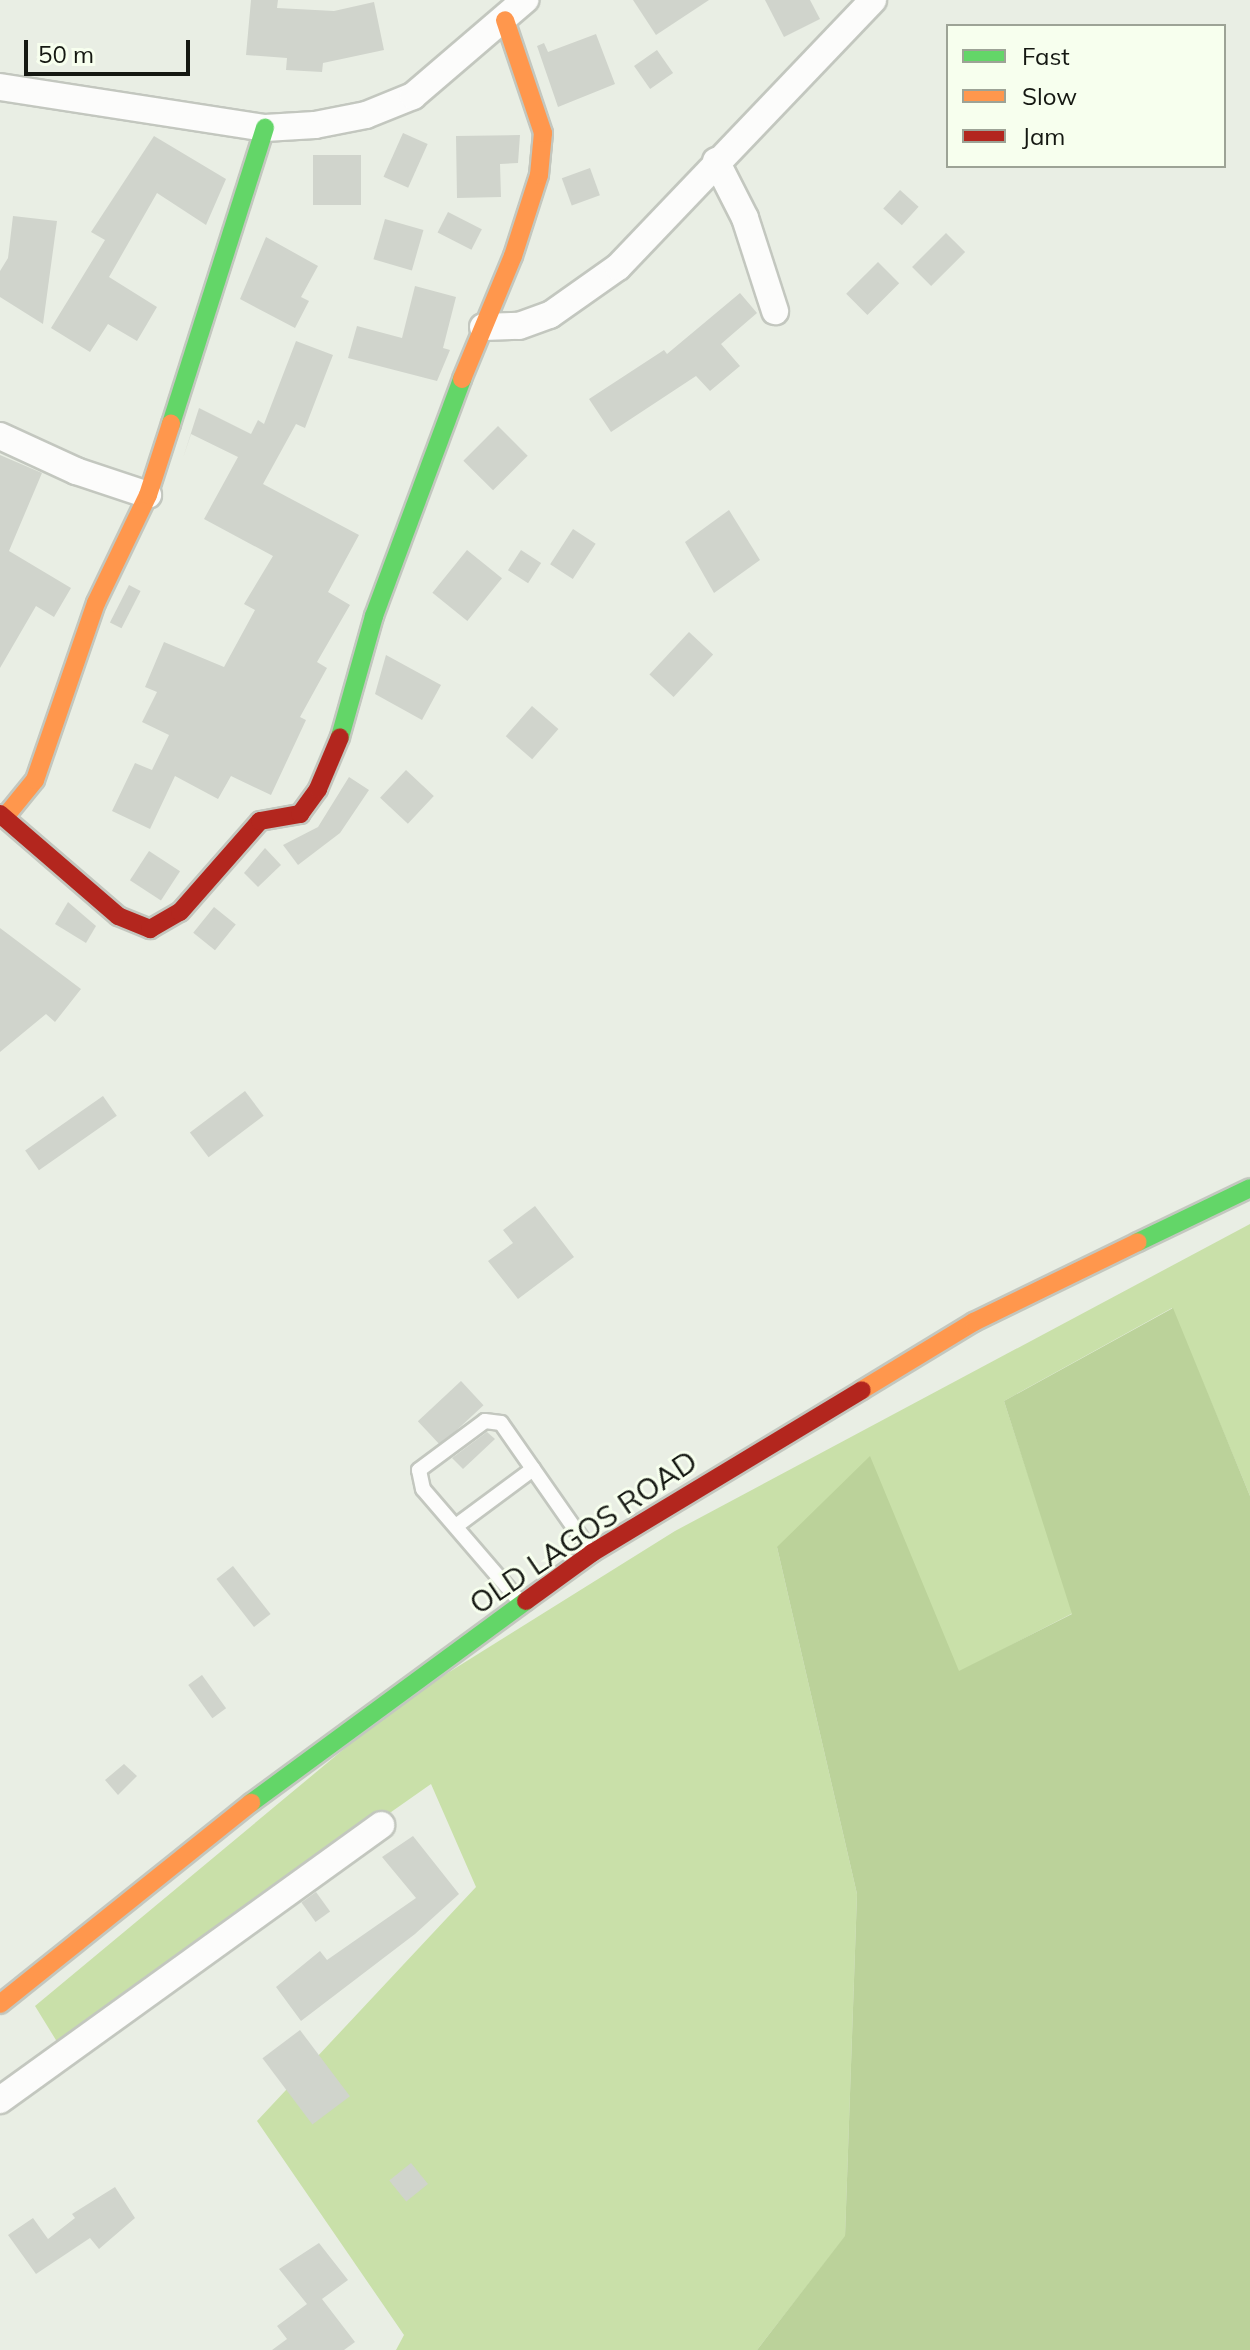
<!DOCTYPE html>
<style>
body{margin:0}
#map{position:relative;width:1250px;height:2350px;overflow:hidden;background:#e9eee4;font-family:Mulish,sans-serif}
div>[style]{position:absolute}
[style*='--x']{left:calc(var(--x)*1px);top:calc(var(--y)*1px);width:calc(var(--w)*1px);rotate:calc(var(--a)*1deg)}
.green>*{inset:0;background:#c9e0a9}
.forest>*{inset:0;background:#bbd29a}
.building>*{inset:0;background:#d0d4cc;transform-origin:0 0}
.roads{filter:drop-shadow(2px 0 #c3c7bf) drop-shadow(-2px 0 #c3c7bf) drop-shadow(0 2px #c3c7bf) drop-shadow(0 -2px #c3c7bf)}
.lane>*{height:14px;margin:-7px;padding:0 7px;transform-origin:7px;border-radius:7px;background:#fcfcfb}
.street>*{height:26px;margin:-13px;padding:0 13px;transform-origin:13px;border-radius:13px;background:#fcfcfb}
.fast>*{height:18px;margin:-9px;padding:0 9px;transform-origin:9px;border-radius:9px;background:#63d668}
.slow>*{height:18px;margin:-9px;padding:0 9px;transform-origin:9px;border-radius:9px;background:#ff974d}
.jam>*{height:18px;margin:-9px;padding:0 9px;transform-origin:9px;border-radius:9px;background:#b3261e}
span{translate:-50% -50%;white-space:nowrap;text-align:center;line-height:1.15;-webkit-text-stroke:6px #f7ffee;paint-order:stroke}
.street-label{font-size:30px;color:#151812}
.legend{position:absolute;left:946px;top:24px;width:280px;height:144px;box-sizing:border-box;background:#f7ffee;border:2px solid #9da396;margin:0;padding:10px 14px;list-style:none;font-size:24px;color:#151812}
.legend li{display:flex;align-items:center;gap:16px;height:40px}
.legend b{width:40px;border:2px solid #9da396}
.scale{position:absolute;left:24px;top:40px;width:166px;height:36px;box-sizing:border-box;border:4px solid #151812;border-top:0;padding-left:10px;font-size:24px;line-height:28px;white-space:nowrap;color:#151812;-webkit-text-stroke:6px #f7ffee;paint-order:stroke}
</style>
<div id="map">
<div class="green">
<div style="clip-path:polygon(1250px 1224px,1250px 1496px,1172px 1308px,1004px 1401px,1073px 1613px,959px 1672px,777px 1547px,857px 1894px,845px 2237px,757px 2350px,396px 2350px,404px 2335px,257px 2121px,476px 1887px,431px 1784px,59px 2045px,35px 2006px,398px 1704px,675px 1531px)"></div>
</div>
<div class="forest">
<div style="clip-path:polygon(1173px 1308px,1250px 1496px,1250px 2350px,757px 2350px,845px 2236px,857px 1894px,777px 1547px,870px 1456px,959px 1671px,1072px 1614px,1004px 1401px)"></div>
</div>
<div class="building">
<div style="clip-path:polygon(251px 0,278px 0,277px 8px,334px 11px,374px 2px,384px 50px,323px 63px,322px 72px,286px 70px,287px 58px,246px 55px)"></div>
<div style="clip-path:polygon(633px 0,709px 0,656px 35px)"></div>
<div style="clip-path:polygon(765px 0,810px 0,820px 19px,784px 37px)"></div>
<div style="clip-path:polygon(596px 34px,615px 84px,558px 107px,537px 46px,544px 43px,548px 52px)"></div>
<div style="left:657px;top:50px;width:28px;height:28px;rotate:55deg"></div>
<div style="left:403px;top:133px;width:27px;height:48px;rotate:24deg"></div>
<div style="clip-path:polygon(520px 135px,518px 163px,500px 164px,501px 197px,457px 198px,456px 136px)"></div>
<div style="clip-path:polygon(154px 136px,226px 179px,206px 225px,157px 193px,109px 277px,157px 307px,137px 341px,108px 324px,90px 352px,51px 328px,105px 240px,91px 232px)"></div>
<div style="left:313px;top:155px;width:48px;height:50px"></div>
<div style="left:590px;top:168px;width:29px;height:30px;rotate:70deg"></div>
<div style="left:900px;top:190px;width:25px;height:25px;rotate:42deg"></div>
<div style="left:448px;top:212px;width:38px;height:23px;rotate:27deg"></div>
<div style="clip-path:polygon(13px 216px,57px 221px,43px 324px,0 297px,0 271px,8px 258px)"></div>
<div style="left:385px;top:219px;width:40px;height:42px;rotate:16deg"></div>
<div style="left:946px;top:233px;width:27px;height:48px;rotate:45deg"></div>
<div style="clip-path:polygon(266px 237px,318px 266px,301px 297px,309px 301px,295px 328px,240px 299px)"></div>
<div style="left:878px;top:262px;width:30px;height:45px;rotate:45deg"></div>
<div style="clip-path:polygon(415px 286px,456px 297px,443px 348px,450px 350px,437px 381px,348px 358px,357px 326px,402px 338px)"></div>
<div style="clip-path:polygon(740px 293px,757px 313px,721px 344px,740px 366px,710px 391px,696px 376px,611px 432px,589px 399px,664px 350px,667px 354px)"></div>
<div style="clip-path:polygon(296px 341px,333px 355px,305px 428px,296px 424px,263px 484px,359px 535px,328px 592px,350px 605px,317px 662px,327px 668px,300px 717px,306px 720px,271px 795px,231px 776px,218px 799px,175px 776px,150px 829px,112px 811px,135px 763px,152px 770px,169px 735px,142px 722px,157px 692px,145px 687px,164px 642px,224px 667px,255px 610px,244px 604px,273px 556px,204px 519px,238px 457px,191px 434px,183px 458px,199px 408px,251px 434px,258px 420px,264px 424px)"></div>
<div style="left:498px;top:426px;width:42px;height:49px;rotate:45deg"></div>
<div style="clip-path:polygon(0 455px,42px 473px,9px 551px,71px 588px,54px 617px,36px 606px,0 668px)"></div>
<div style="clip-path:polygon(729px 510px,760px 560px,714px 593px,685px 542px)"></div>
<div style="left:573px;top:529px;width:27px;height:42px;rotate:33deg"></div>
<div style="left:467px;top:550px;width:45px;height:55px;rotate:39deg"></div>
<div style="left:521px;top:550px;width:24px;height:24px;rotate:33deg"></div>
<div style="left:129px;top:585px;width:13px;height:42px;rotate:27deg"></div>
<div style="left:689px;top:632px;width:33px;height:58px;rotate:43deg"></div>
<div style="clip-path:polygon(386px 655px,441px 685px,422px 720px,375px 694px)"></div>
<div style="left:532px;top:706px;width:35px;height:40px;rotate:41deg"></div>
<div style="left:406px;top:770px;width:38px;height:38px;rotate:43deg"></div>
<div style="clip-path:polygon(349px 777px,369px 790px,340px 833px,298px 865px,283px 845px,318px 827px)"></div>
<div style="clip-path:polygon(265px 848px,281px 865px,258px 887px,244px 873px)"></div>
<div style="left:149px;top:851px;width:37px;height:35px;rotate:33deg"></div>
<div style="clip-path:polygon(68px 902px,96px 926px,86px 943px,55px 924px)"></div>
<div style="left:214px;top:907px;width:28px;height:33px;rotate:39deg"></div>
<div style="clip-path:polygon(0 928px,81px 989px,55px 1022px,46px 1014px,0 1052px)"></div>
<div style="left:245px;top:1091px;width:31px;height:69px;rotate:53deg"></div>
<div style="left:103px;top:1096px;width:24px;height:95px;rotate:55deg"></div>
<div style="clip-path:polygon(535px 1206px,574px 1257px,518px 1299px,488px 1261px,513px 1243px,503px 1230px)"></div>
<div style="left:461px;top:1381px;width:33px;height:59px;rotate:47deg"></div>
<div style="clip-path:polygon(487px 1432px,495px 1439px,463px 1469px,452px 1458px)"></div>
<div style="left:233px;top:1566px;width:61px;height:21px;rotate:52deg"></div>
<div style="left:202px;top:1675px;width:41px;height:17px;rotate:54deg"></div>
<div style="clip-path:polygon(124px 1764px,137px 1776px,118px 1795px,105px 1780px)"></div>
<div style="clip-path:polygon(413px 1836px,459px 1894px,415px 1934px,301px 2021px,276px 1987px,320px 1951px,327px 1960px,416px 1898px,382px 1857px)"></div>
<div style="left:316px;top:1892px;width:24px;height:18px;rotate:54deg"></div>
<div style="left:300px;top:2030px;width:83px;height:47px;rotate:53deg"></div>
<div style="left:411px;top:2163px;width:27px;height:28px;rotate:51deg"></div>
<div style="clip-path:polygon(115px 2187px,135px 2218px,99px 2249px,90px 2238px,36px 2274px,8px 2235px,33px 2218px,48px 2239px,75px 2218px,72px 2214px)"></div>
<div style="clip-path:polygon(319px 2243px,348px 2280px,322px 2299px,355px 2342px,344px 2350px,272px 2350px,287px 2339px,277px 2326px,307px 2304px,279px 2269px)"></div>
</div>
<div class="roads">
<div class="lane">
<div style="--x:456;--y:1526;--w:96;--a:-36.5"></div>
<div style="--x:521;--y:1603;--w:150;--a:-130.7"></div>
<div style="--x:423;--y:1489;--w:19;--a:-102"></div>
<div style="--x:419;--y:1470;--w:82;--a:-36.6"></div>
<div style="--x:485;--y:1421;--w:16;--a:7"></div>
<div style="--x:501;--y:1423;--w:154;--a:55.1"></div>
</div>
<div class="street">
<div style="--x:0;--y:87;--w:268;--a:8.8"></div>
<div style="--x:265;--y:128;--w:50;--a:-3.4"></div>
<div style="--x:315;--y:125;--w:52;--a:-11.1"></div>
<div style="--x:366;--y:115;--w:51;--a:-22"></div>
<div style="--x:413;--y:96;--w:148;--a:-40.6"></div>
<div style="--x:716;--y:161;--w:64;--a:63"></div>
<div style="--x:745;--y:218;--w:98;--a:72.1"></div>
<div style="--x:483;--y:327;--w:36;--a:-2"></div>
<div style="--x:519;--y:326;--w:33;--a:-20"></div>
<div style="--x:550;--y:315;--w:83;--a:-35.2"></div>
<div style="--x:618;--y:267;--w:369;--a:-46.3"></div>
<div style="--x:0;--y:436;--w:84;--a:24.7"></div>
<div style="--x:76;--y:471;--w:76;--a:18.4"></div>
<div style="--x:0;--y:2100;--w:470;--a:-35.8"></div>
</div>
<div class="fast">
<div style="--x:171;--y:424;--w:311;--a:-72.4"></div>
<div style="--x:340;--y:737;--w:126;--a:-74.3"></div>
<div style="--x:374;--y:616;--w:253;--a:-69.6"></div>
<div style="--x:1138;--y:1242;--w:124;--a:-25.7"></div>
<div style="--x:251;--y:1803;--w:341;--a:-36.3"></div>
</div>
<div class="slow">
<div style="--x:462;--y:379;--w:133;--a:-67.5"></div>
<div style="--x:513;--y:256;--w:85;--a:-72.2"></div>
<div style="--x:539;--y:175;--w:42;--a:-84.6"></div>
<div style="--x:543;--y:133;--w:119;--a:-108.6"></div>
<div style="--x:4;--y:818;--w:49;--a:-50.8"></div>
<div style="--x:35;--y:780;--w:187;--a:-71"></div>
<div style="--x:96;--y:603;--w:120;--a:-64.3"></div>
<div style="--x:148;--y:495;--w:75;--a:-72.1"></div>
<div style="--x:862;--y:1390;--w:131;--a:-31.3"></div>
<div style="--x:974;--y:1322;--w:182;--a:-26"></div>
<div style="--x:0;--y:2004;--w:322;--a:-38.7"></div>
</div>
<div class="jam">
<div style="--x:0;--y:814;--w:156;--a:40.8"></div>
<div style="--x:118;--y:916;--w:35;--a:22"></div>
<div style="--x:150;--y:929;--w:34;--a:-30"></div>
<div style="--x:180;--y:912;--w:121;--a:-48.7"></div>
<div style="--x:260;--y:821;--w:41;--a:-9.9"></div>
<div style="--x:300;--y:814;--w:31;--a:-54"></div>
<div style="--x:318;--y:789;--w:56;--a:-67.1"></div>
<div style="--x:526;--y:1601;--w:82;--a:-36"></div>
<div style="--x:592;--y:1553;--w:315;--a:-31.1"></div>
</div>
</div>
<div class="street-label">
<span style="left:583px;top:1532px;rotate:-34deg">OLD LAGOS ROAD</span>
</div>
<ul class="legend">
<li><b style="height:10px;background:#63d668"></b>Fast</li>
<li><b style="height:10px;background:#ff974d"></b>Slow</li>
<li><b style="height:10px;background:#b3261e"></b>Jam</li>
</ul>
<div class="scale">50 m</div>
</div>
